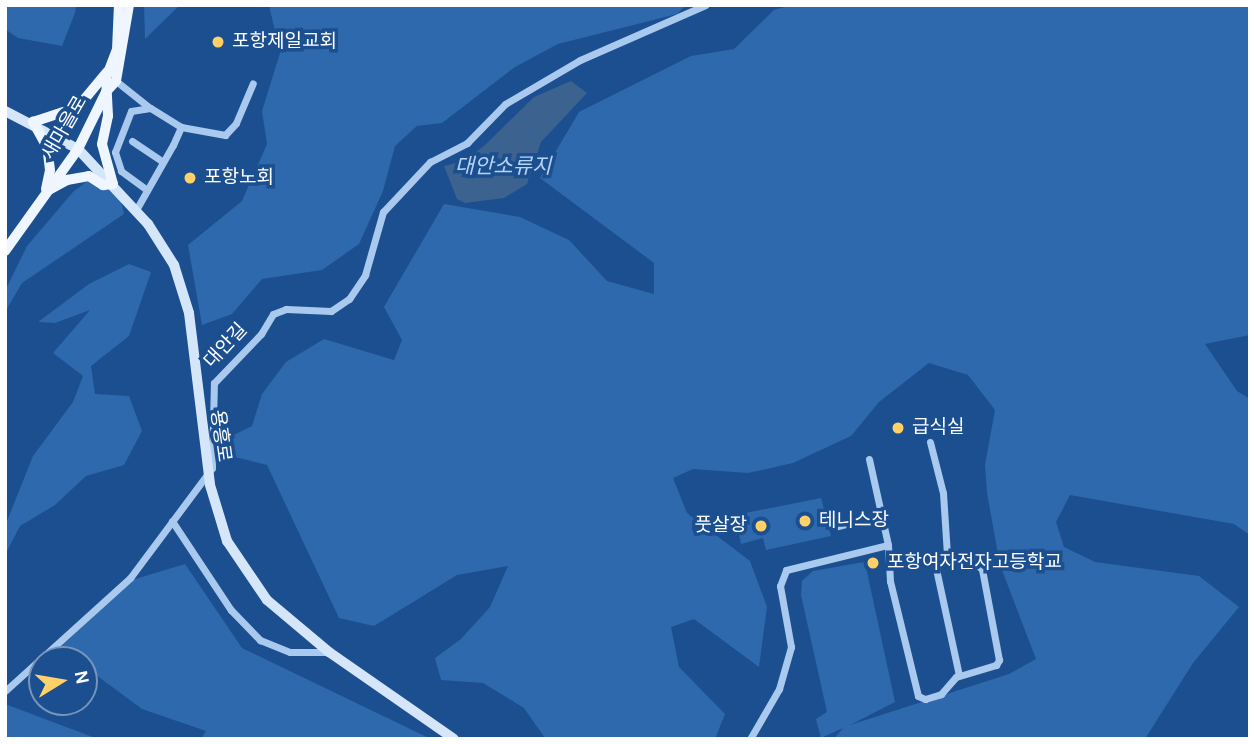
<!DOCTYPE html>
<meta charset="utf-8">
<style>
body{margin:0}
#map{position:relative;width:1255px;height:744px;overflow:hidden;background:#1b4f8f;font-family:Karla,"Noto Sans KR",sans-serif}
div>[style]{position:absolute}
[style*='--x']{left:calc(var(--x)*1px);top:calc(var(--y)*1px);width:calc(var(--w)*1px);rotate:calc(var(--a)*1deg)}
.green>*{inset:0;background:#2e69ad}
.water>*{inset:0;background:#3c6290}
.street>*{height:7px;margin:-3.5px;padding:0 3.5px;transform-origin:3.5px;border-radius:3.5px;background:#a9c9ee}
.secondary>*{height:10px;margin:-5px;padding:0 5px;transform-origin:5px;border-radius:5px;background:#d6e6fa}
.primary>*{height:10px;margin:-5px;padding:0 5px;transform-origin:5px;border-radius:5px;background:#f0f6ff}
.dots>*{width:19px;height:19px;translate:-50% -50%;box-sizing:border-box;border:4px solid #1b4f8f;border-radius:50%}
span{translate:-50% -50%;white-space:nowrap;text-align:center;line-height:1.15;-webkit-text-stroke:7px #1b4f8f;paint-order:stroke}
.poi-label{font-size:19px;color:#fff}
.left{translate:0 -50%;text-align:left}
.right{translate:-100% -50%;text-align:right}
.street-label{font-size:19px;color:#fff}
.water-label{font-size:21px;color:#b5d3f5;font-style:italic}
.frame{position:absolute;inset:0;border:7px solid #fff;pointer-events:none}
.north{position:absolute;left:28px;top:646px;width:70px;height:70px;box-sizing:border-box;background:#1b4f8f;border:2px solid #7695bc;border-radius:50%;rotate:79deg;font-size:19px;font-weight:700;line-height:28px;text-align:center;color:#fff}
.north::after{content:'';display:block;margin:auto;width:24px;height:32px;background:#ffd166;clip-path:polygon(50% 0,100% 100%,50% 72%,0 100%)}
</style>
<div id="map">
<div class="green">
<div style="clip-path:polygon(5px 5px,76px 5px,75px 13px,62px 46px,18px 38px,5px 29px)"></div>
<div style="clip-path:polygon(144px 5px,180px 5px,145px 39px)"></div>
<div style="clip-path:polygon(269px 5px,686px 5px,677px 14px,558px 44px,515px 67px,442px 123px,417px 126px,395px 146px,383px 191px,359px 244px,322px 270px,262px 279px,232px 314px,202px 325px,188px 245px,242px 201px,267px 144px,262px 111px,280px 53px)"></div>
<div style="clip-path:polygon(792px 5px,1250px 5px,1250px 335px,1205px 344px,1237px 391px,1250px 399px,1250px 535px,1234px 524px,1070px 495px,1056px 522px,1064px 547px,1095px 562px,1199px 576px,1239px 607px,1193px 663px,1145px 739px,834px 739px,843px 728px,821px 738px,816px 719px,827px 712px,801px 595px,802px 581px,813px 571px,864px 562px,866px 567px,895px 702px,850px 725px,1009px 674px,1036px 659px,1000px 565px,987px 493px,985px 465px,995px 410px,968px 375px,929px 363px,879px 402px,851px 436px,793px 463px,748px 473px,693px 469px,673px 478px,687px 513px,750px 561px,767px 607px,759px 667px,694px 619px,671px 627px,679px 667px,725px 714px,715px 739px,545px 738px,524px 708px,483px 683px,441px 680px,435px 658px,461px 639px,490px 607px,508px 566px,457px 575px,374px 626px,339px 618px,267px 465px,227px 455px,230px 437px,252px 426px,262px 394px,286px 362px,324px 339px,394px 360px,402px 340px,384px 307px,444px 204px,520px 217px,569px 240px,607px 281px,654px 294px,654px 263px,540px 178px,579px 112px,691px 56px,734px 49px,774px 10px)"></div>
<div style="clip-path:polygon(99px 172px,118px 188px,124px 214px,22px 283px,5px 312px,5px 291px,27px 246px,73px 192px)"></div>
<div style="clip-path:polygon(129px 264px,151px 272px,129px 336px,91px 366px,95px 394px,129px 396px,142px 431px,124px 465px,86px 476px,55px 505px,20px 526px,5px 555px,5px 526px,33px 456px,73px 402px,83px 376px,53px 353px,90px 310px,55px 323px,38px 322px,89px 284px)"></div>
<div style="clip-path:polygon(821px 498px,831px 536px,766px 550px,763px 538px,741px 544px,735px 515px)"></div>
<div style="clip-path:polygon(185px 564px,242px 648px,431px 739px,201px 739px,206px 731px,142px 709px,96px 675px,84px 671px,84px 660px,52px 660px,52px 655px,132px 580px)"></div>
<div style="clip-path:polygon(5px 704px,98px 739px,5px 739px)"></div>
</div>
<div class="water">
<div style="clip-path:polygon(571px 81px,587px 93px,541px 142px,527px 184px,504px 198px,465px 203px,457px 199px,444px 166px,464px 161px,484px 146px,534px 97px)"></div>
</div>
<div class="street">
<div style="--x:116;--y:81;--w:43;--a:38.5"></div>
<div style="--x:181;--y:127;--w:45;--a:10.3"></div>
<div style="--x:225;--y:135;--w:16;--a:-47"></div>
<div style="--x:236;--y:123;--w:43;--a:-67"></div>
<div style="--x:132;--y:141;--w:37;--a:34"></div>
<div style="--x:136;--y:210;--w:75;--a:-60.4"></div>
<div style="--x:173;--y:145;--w:20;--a:-66"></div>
<div style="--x:181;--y:127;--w:36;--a:-148"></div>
<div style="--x:150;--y:108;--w:19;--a:171"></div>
<div style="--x:131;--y:111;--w:44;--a:111.3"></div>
<div style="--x:115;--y:152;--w:20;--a:72"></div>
<div style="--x:121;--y:171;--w:32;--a:36"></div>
<div style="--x:930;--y:442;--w:53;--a:75.7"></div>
<div style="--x:943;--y:493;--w:62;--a:86.3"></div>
<div style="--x:869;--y:459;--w:88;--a:77.5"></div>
<div style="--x:888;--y:545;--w:17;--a:87"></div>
<div style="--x:889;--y:562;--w:19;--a:87"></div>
<div style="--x:890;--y:581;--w:118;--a:76.3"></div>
<div style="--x:918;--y:696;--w:8;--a:23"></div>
<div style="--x:925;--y:699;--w:17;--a:-17"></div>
<div style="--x:941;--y:694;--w:23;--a:-49"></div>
<div style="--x:956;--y:677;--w:42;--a:-16.7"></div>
<div style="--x:996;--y:665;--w:6;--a:-59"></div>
<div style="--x:999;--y:660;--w:93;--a:-100.6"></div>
<div style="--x:982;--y:569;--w:24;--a:-142"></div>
<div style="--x:963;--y:554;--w:74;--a:173.8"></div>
<div style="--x:172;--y:521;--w:107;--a:56.5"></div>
<div style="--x:231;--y:610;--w:42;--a:46"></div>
<div style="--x:260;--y:640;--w:32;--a:22"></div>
<div style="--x:290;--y:652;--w:39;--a:0"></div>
<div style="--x:834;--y:527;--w:49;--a:-14.3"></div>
<div style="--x:933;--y:555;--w:123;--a:77.8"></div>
<div style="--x:5;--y:691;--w:169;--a:-42.1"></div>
<div style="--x:130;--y:578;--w:137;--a:-53.3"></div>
<div style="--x:212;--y:468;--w:85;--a:-88.7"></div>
<div style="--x:214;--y:383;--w:68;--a:-46.2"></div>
<div style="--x:261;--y:334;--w:23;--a:-59"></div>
<div style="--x:273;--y:314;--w:14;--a:-21"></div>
<div style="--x:286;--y:309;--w:45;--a:2.5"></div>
<div style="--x:331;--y:311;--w:22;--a:-34"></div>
<div style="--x:349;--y:299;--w:29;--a:-56"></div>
<div style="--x:365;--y:275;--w:66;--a:-74.1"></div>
<div style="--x:383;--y:212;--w:69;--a:-46.8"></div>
<div style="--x:430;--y:162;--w:42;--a:-27.2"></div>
<div style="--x:467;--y:143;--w:54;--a:-45.7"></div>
<div style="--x:505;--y:104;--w:87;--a:-30.4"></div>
<div style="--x:580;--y:60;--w:137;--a:-23.7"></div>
<div style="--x:750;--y:739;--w:58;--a:-59.9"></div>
<div style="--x:779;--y:689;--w:44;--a:-74.1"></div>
<div style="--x:791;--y:647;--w:62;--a:-100.2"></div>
<div style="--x:780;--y:586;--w:17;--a:-69"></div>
<div style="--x:786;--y:570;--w:105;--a:-13.8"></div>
</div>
<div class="secondary">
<div style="--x:5;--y:111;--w:82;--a:27.5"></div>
<div style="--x:78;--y:149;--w:103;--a:47"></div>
<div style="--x:148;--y:224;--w:49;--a:57.6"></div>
<div style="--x:174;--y:265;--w:50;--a:72.6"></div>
<div style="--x:189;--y:313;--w:173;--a:83"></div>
<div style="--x:210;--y:485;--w:59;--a:73.1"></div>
<div style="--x:227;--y:541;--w:71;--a:55.9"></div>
<div style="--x:267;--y:600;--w:81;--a:40"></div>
<div style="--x:329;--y:652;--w:152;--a:34.8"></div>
</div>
<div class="primary">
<div style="--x:46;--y:189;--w:19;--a:-78"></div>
<div style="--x:50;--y:170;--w:23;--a:-97"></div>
<div style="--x:47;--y:147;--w:29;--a:-119"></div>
<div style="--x:33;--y:122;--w:47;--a:-18.4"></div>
<div style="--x:78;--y:107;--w:45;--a:-50.4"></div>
<div style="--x:49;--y:190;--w:21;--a:-29"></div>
<div style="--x:67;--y:180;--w:22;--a:-10"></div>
<div style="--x:89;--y:176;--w:17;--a:33"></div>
<div style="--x:103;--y:185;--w:10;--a:-6"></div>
<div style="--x:113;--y:184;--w:41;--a:-105.4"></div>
<div style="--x:102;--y:144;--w:29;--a:-78"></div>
<div style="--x:108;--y:116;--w:38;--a:-93"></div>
<div style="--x:106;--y:78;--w:30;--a:-69"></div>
<div style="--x:117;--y:50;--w:45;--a:-87.5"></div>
<div style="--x:5;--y:251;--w:125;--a:-54.4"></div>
<div style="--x:78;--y:149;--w:64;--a:-63.8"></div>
<div style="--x:106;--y:92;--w:15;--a:-48"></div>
<div style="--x:116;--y:81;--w:77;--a:-80.3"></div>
</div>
<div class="dots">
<div style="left:218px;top:42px;background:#ffd166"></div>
<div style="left:190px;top:178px;background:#ffd166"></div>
<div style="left:898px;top:428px;background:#ffd166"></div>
<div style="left:805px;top:521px;background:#ffd166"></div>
<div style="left:761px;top:526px;background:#ffd166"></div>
<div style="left:873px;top:563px;background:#ffd166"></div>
</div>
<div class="poi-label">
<span class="left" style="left:232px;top:42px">포항제일교회</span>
<span class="left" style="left:204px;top:178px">포항노회</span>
<span class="left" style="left:912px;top:428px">급식실</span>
<span class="left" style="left:819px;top:521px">테니스장</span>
<span class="right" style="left:747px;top:526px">풋살장</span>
<span class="left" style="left:887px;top:563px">포항여자전자고등학교</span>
</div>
<div class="street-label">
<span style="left:65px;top:128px;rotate:-60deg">새마을로</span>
<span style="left:226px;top:346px;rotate:-47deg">대안길</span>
<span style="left:220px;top:436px;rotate:82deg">용흥로</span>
</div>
<div class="water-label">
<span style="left:503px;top:166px">대안소류지</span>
</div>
<div class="frame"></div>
<div class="north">N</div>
</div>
